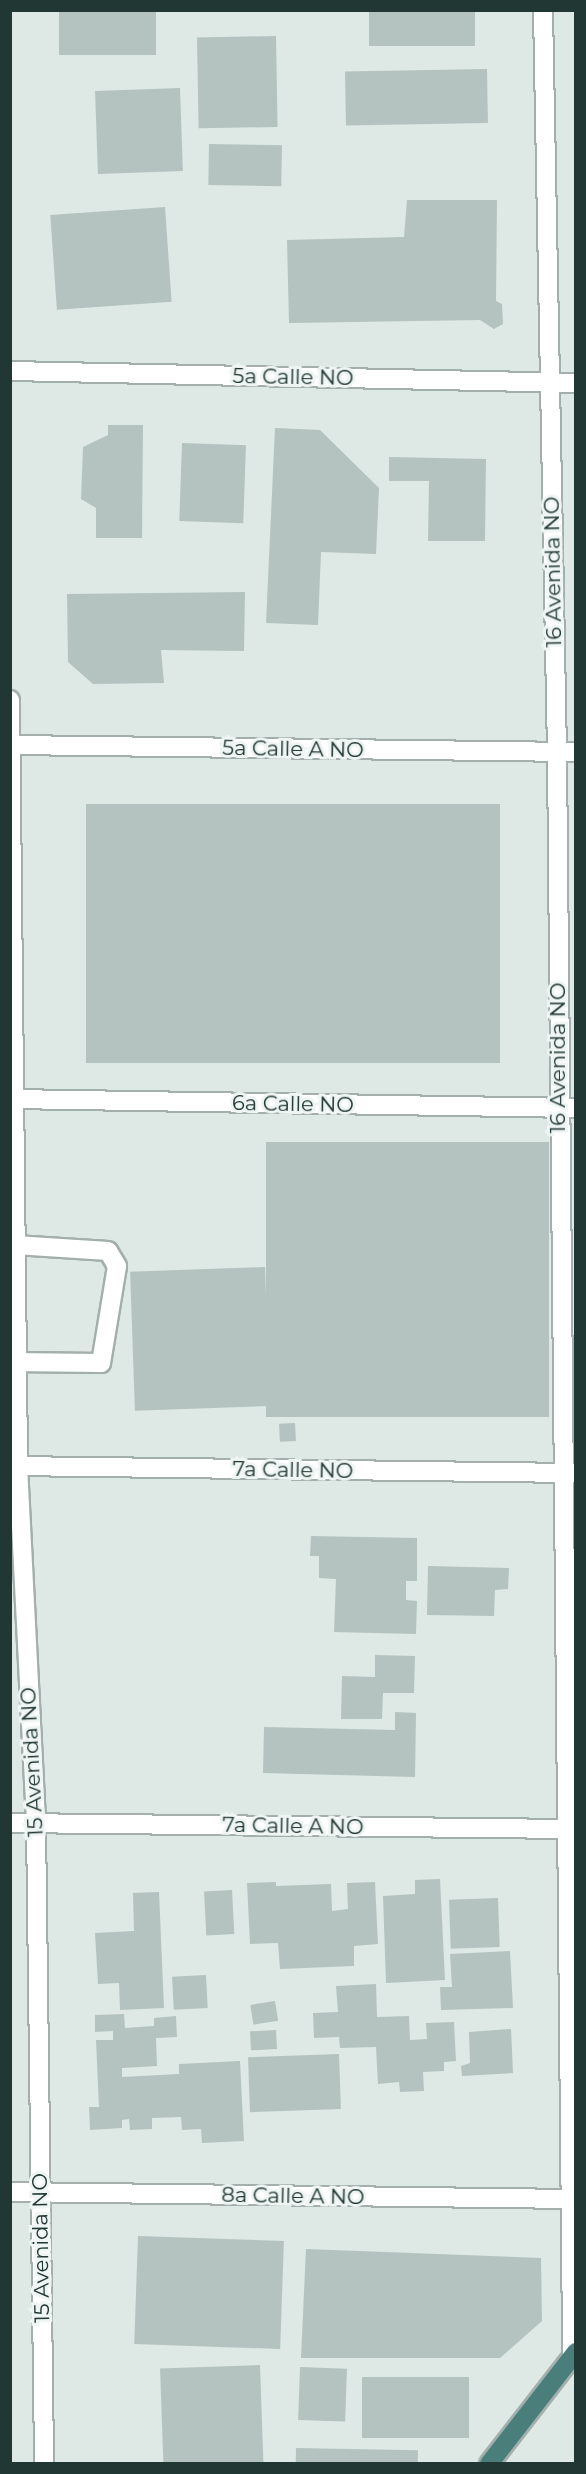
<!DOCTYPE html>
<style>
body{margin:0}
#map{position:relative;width:586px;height:2474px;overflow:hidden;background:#dee8e5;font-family:Montserrat,sans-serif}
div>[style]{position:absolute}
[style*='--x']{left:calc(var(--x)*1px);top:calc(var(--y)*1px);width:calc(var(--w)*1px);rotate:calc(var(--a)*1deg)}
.building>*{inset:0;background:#b4c3bf;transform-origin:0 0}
.roads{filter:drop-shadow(2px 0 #a2afac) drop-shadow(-2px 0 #a2afac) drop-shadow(0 2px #a2afac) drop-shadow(0 -2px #a2afac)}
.service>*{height:18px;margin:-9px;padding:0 9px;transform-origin:9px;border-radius:9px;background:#fff}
.minor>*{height:18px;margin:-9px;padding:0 9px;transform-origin:9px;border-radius:9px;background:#fff}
.tertiary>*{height:18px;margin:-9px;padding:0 9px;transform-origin:9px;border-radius:9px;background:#fff}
.trunk>*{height:18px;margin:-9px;padding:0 9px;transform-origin:9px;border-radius:9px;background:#4a7e7a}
span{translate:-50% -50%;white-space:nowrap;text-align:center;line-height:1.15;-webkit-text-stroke:6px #eef5f3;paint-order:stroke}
.street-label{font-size:21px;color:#213734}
.frame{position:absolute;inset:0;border:12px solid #213734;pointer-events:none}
</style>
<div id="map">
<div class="building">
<div style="left:59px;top:10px;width:97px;height:45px"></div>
<div style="left:369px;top:10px;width:106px;height:36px"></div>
<div style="left:276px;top:36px;width:91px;height:79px;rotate:89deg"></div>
<div style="left:487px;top:69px;width:54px;height:142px;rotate:89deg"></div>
<div style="left:180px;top:88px;width:83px;height:85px;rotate:88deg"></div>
<div style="left:209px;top:144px;width:73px;height:41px;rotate:1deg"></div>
<div style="clip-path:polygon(407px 200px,497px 200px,496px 301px,502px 304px,503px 324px,494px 329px,480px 320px,289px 323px,287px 240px,404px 237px)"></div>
<div style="left:165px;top:207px;width:95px;height:115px;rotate:86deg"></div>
<div style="clip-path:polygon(108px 425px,143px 425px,142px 538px,96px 538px,96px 508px,81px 499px,83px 447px,108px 435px)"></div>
<div style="clip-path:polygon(275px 428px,320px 430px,379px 488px,376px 554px,321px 552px,318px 625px,266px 623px)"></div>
<div style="left:182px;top:443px;width:64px;height:78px;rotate:2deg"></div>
<div style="clip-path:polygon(389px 457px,486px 459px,485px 541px,428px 541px,429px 481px,389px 481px)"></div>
<div style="clip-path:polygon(245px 592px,244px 651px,161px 650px,164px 683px,93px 684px,68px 662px,67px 594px)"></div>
<div style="left:86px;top:804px;width:414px;height:259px"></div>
<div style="left:549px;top:1142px;width:275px;height:283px;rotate:90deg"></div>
<div style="left:265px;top:1267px;width:139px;height:135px;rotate:88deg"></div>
<div style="left:295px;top:1423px;width:18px;height:16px;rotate:87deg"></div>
<div style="clip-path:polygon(311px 1536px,417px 1538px,417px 1581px,406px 1581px,406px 1600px,417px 1601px,416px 1634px,334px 1632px,336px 1579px,319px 1578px,319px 1556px,310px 1556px)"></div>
<div style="clip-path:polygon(428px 1566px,509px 1568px,508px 1589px,495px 1590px,494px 1616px,427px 1615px)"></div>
<div style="clip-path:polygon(375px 1655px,415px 1656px,414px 1693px,383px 1693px,382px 1719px,341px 1719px,342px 1676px,375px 1677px)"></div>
<div style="clip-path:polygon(395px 1712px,416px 1713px,415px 1777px,263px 1773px,264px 1727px,395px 1730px)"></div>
<div style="clip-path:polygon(440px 1879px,445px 1980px,386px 1983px,383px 1896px,415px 1894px,415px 1880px)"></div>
<div style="clip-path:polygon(276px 1882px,276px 1886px,331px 1884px,332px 1911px,348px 1909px,347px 1883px,375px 1882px,378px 1944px,354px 1946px,354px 1966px,280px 1969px,278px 1943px,250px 1944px,247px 1883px)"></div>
<div style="left:232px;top:1890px;width:44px;height:28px;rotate:87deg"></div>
<div style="clip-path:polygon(159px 1892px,164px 2008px,120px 2010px,119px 1983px,98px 1984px,95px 1933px,134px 1931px,133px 1893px)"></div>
<div style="left:498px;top:1898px;width:49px;height:49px;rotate:88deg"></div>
<div style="clip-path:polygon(510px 1951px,513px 2008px,441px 2010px,440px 1987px,452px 1987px,450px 1954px)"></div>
<div style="left:206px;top:1975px;width:33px;height:34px;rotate:87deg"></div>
<div style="clip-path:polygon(376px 1984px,377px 2017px,409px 2016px,410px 2040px,427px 2039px,426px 2023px,454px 2022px,456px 2061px,444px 2062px,444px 2071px,423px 2072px,424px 2091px,400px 2092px,399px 2082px,378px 2084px,376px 2047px,340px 2048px,339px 2037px,314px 2038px,313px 2013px,338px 2012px,336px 1986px)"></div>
<div style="left:275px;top:2001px;width:20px;height:25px;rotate:81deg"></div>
<div style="clip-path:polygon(124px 2014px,125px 2028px,154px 2026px,154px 2018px,176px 2016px,177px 2037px,156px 2038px,157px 2066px,122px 2068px,122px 2077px,179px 2074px,179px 2064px,240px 2061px,244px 2141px,202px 2143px,201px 2129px,182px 2130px,181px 2117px,152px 2118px,152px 2129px,130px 2130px,129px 2119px,122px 2120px,122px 2128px,90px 2130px,89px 2107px,99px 2107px,96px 2040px,113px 2040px,113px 2031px,95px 2032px,95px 2015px)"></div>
<div style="clip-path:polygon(511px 2029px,513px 2073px,462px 2076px,461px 2066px,470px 2063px,469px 2032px)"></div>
<div style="left:276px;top:2030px;width:19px;height:26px;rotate:87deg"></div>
<div style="left:339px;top:2054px;width:55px;height:91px;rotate:88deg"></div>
<div style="left:138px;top:2236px;width:146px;height:108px;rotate:2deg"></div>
<div style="clip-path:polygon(306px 2249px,541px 2258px,542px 2321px,500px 2358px,301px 2358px)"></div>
<div style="left:260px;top:2365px;width:99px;height:100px;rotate:88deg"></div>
<div style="left:300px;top:2367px;width:47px;height:53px;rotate:2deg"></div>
<div style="left:469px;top:2377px;width:61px;height:107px;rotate:90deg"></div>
<div style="left:296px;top:2448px;width:122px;height:16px;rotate:1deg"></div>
</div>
<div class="roads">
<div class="service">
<div style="--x:10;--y:1362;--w:91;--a:0.6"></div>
<div style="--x:101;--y:1363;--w:98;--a:-80.6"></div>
<div style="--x:117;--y:1266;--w:17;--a:-121"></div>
<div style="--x:108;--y:1251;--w:93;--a:-176.3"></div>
</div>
<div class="minor">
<div style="--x:543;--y:10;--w:742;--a:88.92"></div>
<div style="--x:557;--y:752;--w:1605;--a:89.46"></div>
<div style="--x:10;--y:371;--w:566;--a:1.21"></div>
<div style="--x:10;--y:745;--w:566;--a:0.71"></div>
<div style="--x:10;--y:1099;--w:566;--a:0.91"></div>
<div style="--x:10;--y:1466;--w:566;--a:0.71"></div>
<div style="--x:10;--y:2192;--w:566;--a:0.71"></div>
</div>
<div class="tertiary">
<div style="--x:10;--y:700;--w:766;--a:89.4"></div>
<div style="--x:18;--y:1466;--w:357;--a:87.1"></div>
<div style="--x:36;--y:1823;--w:641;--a:89.28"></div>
<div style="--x:10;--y:1823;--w:566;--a:0.61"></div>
</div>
<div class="trunk">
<div style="--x:489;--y:2464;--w:142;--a:-52.2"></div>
</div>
</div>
<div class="street-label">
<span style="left:293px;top:377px;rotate:1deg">5a Calle NO</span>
<span style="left:553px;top:572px;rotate:-91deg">16 Avenida NO</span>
<span style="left:293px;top:749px;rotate:1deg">5a Calle A NO</span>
<span style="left:558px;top:1058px;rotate:-90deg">16 Avenida NO</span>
<span style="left:293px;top:1104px;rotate:1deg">6a Calle NO</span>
<span style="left:293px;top:1470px;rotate:1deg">7a Calle NO</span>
<span style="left:32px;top:1762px;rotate:-93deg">15 Avenida NO</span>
<span style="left:293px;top:1826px;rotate:1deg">7a Calle A NO</span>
<span style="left:293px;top:2196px;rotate:1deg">8a Calle A NO</span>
<span style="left:41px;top:2248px;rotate:-91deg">15 Avenida NO</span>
</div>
<div class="frame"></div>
</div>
